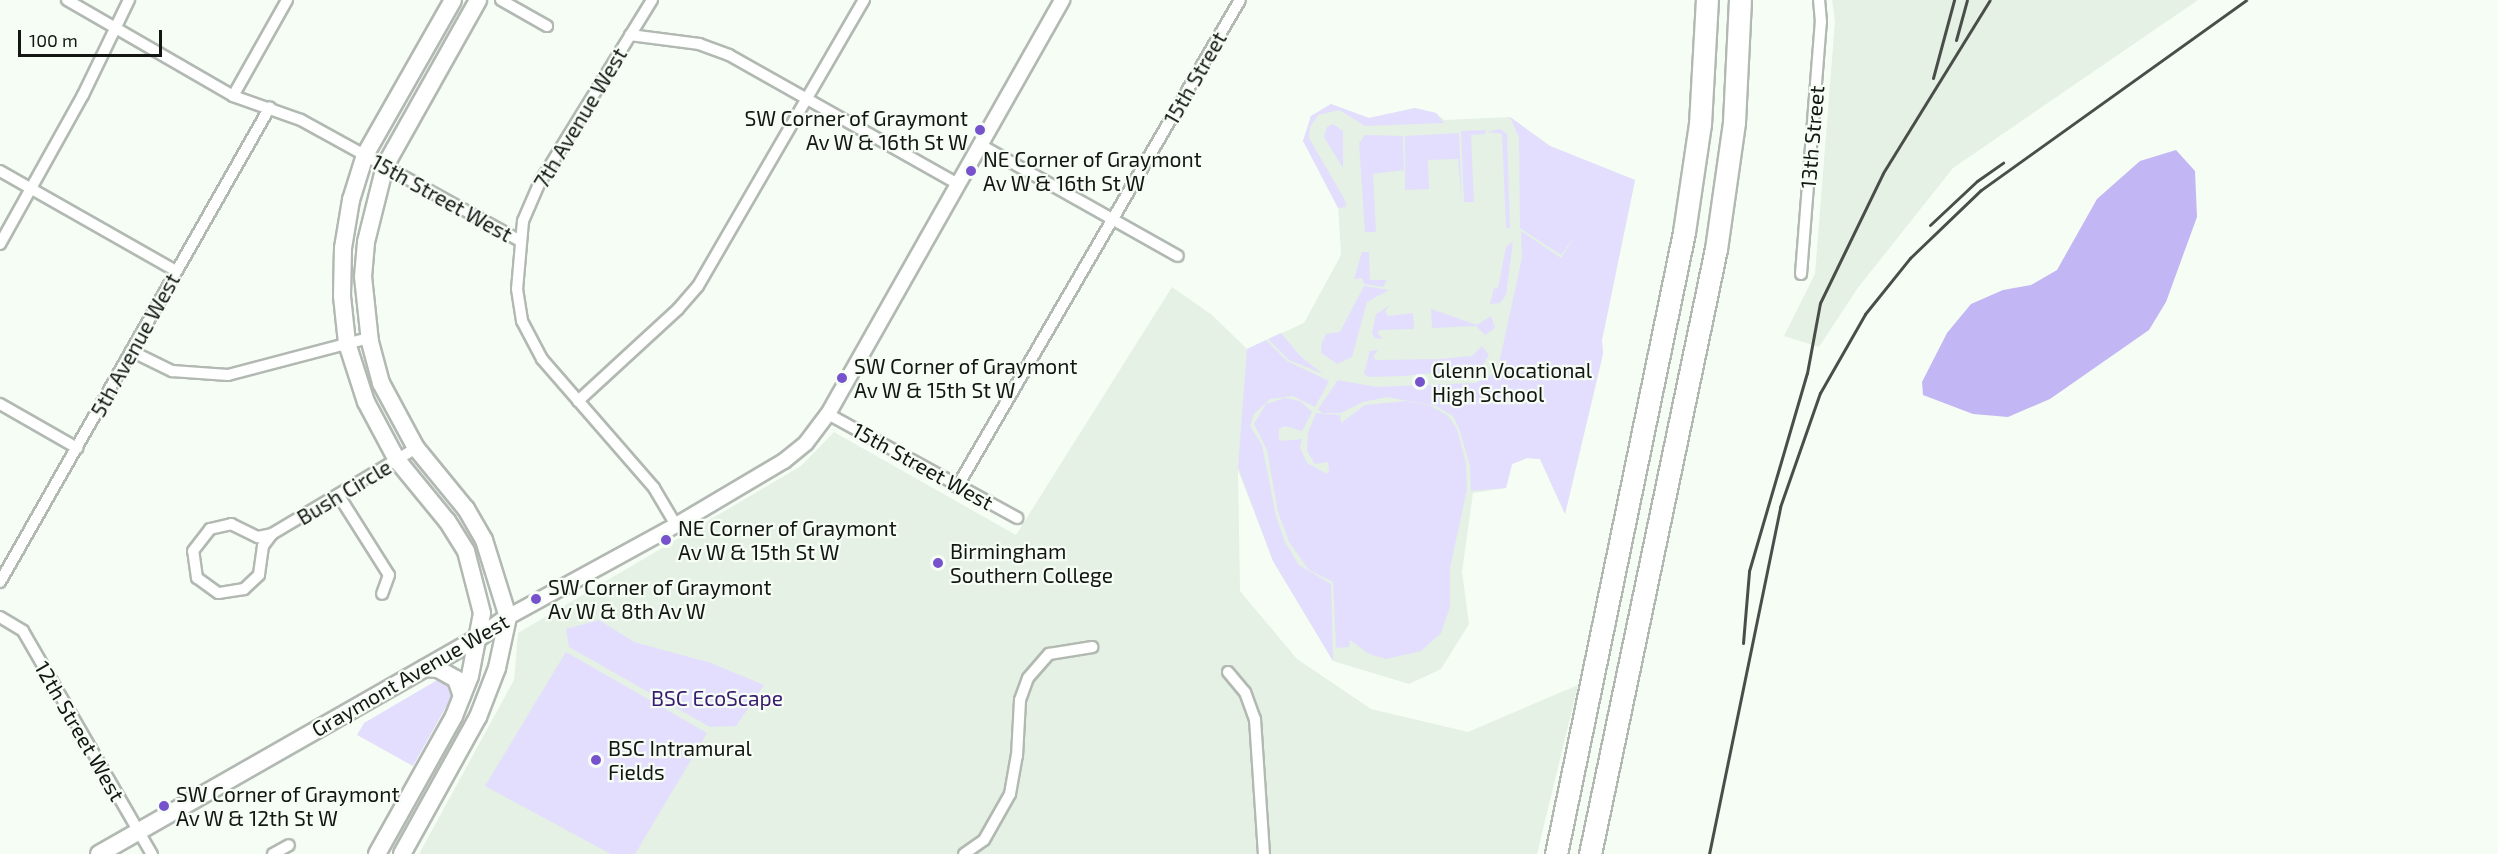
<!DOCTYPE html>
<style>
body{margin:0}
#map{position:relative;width:2498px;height:854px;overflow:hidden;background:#f6fdf5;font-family:"Exo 2",sans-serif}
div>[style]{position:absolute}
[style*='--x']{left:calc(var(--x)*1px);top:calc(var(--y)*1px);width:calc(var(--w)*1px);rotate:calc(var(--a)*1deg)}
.built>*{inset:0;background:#e4f1e4}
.green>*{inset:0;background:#e3defd}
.water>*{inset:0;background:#c2b6f4}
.roads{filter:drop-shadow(2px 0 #b2b9b2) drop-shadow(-2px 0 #b2b9b2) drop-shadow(0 2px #b2b9b2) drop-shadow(0 -2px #b2b9b2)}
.minor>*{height:10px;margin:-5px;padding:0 5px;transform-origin:5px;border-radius:5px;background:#fff}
.tertiary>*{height:14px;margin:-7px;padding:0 7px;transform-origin:7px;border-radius:7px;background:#fff}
.secondary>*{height:16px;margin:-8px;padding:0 8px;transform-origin:8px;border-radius:8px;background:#fff}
.motorway>*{height:21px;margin:-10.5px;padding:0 10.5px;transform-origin:10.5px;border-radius:10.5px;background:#fff}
.rail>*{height:3px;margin:-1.5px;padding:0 1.5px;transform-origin:1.5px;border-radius:1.5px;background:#4a4e4a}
.dots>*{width:16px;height:16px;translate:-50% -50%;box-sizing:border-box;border:3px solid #f6fdf5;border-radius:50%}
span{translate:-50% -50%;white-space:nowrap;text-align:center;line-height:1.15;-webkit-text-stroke:4.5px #f6fdf5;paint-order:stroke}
.street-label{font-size:21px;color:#131613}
.poi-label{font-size:21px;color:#131613}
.right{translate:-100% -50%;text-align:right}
.left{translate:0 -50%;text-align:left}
.park-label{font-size:21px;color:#3a1b72}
.scale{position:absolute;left:18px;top:30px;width:144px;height:27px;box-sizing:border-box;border:3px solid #131613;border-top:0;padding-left:8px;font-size:18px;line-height:21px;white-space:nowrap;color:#131613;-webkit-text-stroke:4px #f6fdf5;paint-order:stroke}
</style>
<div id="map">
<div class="built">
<div style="clip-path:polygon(1832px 0,2198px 0,1953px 168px,1857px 289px,1819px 347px,1784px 336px,1815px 274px,1835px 21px)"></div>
<div style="clip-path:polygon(1331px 104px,1369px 118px,1415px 108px,1436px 113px,1444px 120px,1510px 117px,1550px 146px,1635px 180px,1602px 340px,1603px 354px,1565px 514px,1540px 459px,1527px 458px,1512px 464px,1506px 488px,1473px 493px,1462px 572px,1469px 624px,1441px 669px,1409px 684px,1333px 661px,1273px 561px,1238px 470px,1240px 591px,1297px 659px,1371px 709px,1468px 732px,1578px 685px,1537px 854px,419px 854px,514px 680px,518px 633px,801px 466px,834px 432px,1016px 535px,1172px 287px,1212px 315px,1247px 349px,1304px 323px,1341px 255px,1338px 204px,1303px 141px,1311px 116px)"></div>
</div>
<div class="green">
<div style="clip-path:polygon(1331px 104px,1369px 118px,1415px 108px,1436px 113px,1444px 123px,1365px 126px,1339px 110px,1318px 115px,1310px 127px,1309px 138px,1345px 200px,1346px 207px,1338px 208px,1303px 141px,1311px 116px)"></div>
<div style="clip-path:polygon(1510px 117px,1550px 146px,1635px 180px,1602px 340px,1603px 354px,1565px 514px,1540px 459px,1527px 458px,1512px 464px,1506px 488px,1471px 491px,1470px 466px,1459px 428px,1453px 416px,1436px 406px,1387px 397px,1363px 402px,1341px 413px,1322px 413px,1318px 409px,1338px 380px,1376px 387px,1475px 383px,1489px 377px,1498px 368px,1522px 258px,1521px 231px,1561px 258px,1574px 237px,1561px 255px,1520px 228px,1519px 137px)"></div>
<div style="clip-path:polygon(1333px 124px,1343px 131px,1343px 168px,1324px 137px,1327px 127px)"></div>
<div style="clip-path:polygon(1500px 129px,1507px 134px,1510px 228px,1506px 228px,1502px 134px,1487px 132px)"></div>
<div style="clip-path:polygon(1486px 130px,1485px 134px,1471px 135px,1474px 202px,1464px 202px,1461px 131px)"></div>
<div style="clip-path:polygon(1459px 133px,1462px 202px,1458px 159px,1428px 160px,1429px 189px,1405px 190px,1405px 136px)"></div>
<div style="clip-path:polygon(1365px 135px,1403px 136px,1404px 170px,1373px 174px,1376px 232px,1365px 232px,1359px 143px)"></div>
<div style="clip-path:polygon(1513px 241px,1506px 295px,1500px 303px,1490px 304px,1494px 288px,1501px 289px,1498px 288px,1506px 247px)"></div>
<div style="clip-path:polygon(1362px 252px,1369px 252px,1370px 280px,1387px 280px,1383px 287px,1364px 284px,1362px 278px,1354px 279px)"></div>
<div style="clip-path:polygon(1364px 286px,1389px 290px,1367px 302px,1352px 357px,1337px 364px,1321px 353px,1322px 343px,1326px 334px,1340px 332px)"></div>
<div style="clip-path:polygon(1390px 305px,1385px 311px,1388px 316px,1413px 313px,1414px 329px,1380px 330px,1377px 333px,1383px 339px,1375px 338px,1372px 333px,1376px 314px)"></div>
<div style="clip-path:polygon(1431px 309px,1477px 325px,1491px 316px,1495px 328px,1485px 335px,1476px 326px,1432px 328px)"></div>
<div style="clip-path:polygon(1281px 333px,1301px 357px,1323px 374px,1289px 360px,1268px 339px)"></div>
<div style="clip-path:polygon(1266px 340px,1287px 361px,1329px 381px,1315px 407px,1293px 396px,1270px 399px,1254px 414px,1250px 426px,1262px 445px,1276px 516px,1285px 542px,1299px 565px,1331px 584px,1333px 661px,1273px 561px,1238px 467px,1247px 349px)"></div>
<div style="clip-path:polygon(1482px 346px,1489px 355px,1481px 368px,1403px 376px,1368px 377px,1364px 373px,1370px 351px,1378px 350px,1373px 357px,1376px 360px,1440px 359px,1472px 356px)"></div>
<div style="clip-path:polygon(1285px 398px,1300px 401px,1312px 412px,1302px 431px,1285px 426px,1279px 429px,1279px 441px,1302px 439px,1300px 447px,1307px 463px,1326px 473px,1329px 473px,1328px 462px,1315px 464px,1307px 451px,1308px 433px,1316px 413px,1340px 415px,1341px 423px,1365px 405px,1407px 401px,1431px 406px,1448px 416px,1457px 429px,1466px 463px,1467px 489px,1450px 568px,1450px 607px,1441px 633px,1421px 651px,1386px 659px,1369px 654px,1350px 640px,1349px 647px,1336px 648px,1333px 582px,1309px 570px,1289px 542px,1278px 512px,1267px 450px,1254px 424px,1266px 404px)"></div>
<div style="clip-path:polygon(599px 620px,634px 642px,711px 663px,764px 685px,736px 726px,710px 727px,569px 647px,566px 629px)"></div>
<div style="clip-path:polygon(566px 652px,707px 733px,635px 854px,611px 854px,485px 786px)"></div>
<div style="clip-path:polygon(439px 679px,450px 684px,451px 698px,413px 766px,357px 735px,364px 723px)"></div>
</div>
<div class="water">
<div style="clip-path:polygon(2176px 150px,2195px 171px,2197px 217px,2166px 302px,2149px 330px,2050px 399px,2008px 417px,1973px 414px,1923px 395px,1922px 382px,1947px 333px,1971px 304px,2003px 290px,2031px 285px,2057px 270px,2097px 199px,2140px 161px)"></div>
</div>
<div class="roads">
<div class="minor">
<div style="--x:67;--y:0;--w:192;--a:30"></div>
<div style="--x:233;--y:96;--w:72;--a:19.4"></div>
<div style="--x:301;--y:120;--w:250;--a:28.9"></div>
<div style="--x:501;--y:0;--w:53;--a:29.5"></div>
<div style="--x:652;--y:0;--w:216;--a:121.6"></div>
<div style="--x:539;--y:184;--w:40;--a:113.4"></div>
<div style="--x:523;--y:221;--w:68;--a:95"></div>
<div style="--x:517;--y:289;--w:32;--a:81"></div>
<div style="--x:522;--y:321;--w:43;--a:62.2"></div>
<div style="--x:542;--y:359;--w:171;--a:49"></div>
<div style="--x:654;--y:488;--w:43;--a:59.3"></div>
<div style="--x:630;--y:35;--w:70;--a:7.4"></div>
<div style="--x:699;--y:44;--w:32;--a:20"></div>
<div style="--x:729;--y:55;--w:261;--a:29.4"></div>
<div style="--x:233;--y:96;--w:110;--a:-60.6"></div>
<div style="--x:979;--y:144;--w:228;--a:29.4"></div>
<div style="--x:0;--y:171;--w:202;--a:29.6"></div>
<div style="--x:0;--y:244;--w:171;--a:-60.9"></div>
<div style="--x:83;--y:95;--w:106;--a:-64.2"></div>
<div style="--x:1801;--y:274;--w:253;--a:-85.5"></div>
<div style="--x:1821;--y:22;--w:22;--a:-95"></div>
<div style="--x:131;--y:351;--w:46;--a:26"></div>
<div style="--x:172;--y:371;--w:56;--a:4.1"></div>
<div style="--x:228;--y:375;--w:146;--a:-14.7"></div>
<div style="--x:578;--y:401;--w:136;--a:-42.6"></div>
<div style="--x:678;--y:309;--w:30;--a:-49"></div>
<div style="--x:698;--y:286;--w:331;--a:-59.9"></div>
<div style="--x:0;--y:404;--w:89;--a:29.7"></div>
<div style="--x:828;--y:414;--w:216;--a:28.8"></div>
<div style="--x:957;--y:487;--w:563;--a:-59.84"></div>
<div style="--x:339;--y:496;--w:93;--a:57.7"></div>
<div style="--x:389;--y:575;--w:20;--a:110"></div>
<div style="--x:231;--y:524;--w:30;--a:26"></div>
<div style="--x:258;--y:537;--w:14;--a:-12"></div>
<div style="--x:272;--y:534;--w:15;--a:127"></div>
<div style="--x:263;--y:546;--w:29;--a:98"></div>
<div style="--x:259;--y:575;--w:21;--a:137"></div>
<div style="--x:244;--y:589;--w:26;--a:171"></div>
<div style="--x:218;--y:593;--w:26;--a:-144"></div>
<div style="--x:197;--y:578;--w:27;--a:-98"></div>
<div style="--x:193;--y:551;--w:28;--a:-52"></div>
<div style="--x:210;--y:529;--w:22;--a:-13"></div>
<div style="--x:272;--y:534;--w:168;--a:-30.8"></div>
<div style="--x:0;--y:582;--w:546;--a:-60.39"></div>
<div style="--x:0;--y:617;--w:27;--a:31"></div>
<div style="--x:23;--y:631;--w:258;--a:60"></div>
<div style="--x:1228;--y:672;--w:26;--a:50"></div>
<div style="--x:1245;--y:692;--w:29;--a:70"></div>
<div style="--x:1255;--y:719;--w:135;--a:86.2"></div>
<div style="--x:273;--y:854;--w:18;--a:-29"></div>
<div style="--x:964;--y:854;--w:24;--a:-35"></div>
<div style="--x:984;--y:840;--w:53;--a:-60.5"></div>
<div style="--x:1010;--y:794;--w:39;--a:-80"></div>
<div style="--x:1017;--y:756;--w:56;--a:-86.9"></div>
<div style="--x:1020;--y:700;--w:23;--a:-70"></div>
<div style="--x:1028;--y:678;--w:32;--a:-49"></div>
<div style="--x:1049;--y:654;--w:44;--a:-9.2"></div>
</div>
<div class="tertiary">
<div style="--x:508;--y:617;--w:192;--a:-28.7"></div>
<div style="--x:676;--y:525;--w:126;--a:-30.7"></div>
<div style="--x:784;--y:461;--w:28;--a:-39"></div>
<div style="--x:806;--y:443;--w:36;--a:-53"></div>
<div style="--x:828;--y:414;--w:476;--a:-60.5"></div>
</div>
<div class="secondary">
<div style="--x:425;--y:668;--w:13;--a:4"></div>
<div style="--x:438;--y:669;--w:21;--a:29"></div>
<div style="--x:456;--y:679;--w:18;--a:71"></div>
<div style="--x:99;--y:854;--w:438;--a:-29.7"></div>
<div style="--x:480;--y:637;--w:34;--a:-36"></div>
<div style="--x:377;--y:854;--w:158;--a:-60.8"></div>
<div style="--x:454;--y:716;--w:43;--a:-68.2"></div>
<div style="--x:470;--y:676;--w:64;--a:-79.2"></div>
<div style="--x:482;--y:613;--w:64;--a:-104.5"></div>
<div style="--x:466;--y:551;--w:36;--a:-122"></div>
<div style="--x:447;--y:521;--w:79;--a:-129.3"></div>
<div style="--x:397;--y:460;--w:66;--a:-118.1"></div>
<div style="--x:366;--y:402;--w:62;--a:-107.9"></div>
<div style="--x:347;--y:343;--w:47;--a:-96.1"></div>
<div style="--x:342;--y:296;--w:48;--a:-88.8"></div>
<div style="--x:343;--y:248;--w:49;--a:-80.5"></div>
<div style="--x:351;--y:200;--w:47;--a:-72.7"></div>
<div style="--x:365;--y:155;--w:178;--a:-60.4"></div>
<div style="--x:402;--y:854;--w:157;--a:-61"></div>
<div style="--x:478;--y:717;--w:53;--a:-68.8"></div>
<div style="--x:497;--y:668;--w:52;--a:-77.8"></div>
<div style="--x:508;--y:617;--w:81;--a:-107.3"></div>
<div style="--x:484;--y:540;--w:36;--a:-120"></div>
<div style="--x:466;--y:509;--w:79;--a:-129.3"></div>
<div style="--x:416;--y:448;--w:74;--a:-118.3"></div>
<div style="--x:381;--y:383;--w:42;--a:-105"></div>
<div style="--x:370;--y:342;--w:65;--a:-96.1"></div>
<div style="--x:363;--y:277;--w:35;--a:-85"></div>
<div style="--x:366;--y:242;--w:78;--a:-76"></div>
<div style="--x:385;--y:166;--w:190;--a:-60.7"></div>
</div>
<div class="motorway">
<div style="--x:1556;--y:854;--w:635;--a:-78.37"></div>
<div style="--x:1684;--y:232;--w:109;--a:-81.6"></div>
<div style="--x:1700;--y:124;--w:124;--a:-86.8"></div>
<div style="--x:1590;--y:854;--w:618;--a:-78.24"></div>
<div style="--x:1716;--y:249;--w:128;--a:-81.9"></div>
<div style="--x:1734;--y:122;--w:122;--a:-87.2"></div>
</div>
</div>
<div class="rail">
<div style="--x:1956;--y:40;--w:41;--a:-74.6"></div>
<div style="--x:1933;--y:78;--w:81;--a:-74.9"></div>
<div style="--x:1930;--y:225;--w:64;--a:-43.1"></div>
<div style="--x:1977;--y:181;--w:32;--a:-35"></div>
<div style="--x:1743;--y:643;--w:72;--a:-85.2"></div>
<div style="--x:1749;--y:571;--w:206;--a:-73.7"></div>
<div style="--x:1807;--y:373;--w:71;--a:-79.5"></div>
<div style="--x:1820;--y:303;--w:144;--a:-64.1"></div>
<div style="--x:1883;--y:173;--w:203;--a:-58.3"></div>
<div style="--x:1709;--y:854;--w:354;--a:-78.4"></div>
<div style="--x:1780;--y:507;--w:121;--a:-70.7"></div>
<div style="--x:1820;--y:393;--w:91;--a:-60.3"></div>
<div style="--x:1865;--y:314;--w:72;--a:-51.2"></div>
<div style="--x:1910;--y:258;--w:98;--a:-43.8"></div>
<div style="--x:1981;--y:190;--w:326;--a:-35.6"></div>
</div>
<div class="dots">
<div style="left:980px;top:130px;background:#7653cc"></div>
<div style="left:971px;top:171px;background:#7653cc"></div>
<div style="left:842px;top:378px;background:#7653cc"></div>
<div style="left:1420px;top:382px;background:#7653cc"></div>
<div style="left:666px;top:540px;background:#7653cc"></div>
<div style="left:938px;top:563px;background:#7653cc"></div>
<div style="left:536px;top:599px;background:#7653cc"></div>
<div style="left:596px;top:760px;background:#7653cc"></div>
<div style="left:164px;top:806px;background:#7653cc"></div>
</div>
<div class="street-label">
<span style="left:1195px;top:78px;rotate:-60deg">15th Street</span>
<span style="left:580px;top:118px;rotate:-59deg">7th Avenue West</span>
<span style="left:1812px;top:137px;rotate:-85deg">13th Street</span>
<span style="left:442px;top:198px;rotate:29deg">15th Street West</span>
<span style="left:135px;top:345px;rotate:-61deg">5th Avenue West</span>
<span style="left:923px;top:466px;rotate:29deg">15th Street West</span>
<span style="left:344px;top:492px;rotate:-31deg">Bush Circle</span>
<span style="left:410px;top:675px;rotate:-30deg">Graymont Avenue West</span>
<span style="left:80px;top:731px;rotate:60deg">12th Street West</span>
</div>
<div class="poi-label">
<span class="right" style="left:968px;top:130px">SW Corner of Graymont<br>Av W &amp; 16th St W</span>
<span class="left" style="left:983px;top:171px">NE Corner of Graymont<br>Av W &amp; 16th St W</span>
<span class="left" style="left:854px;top:378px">SW Corner of Graymont<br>Av W &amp; 15th St W</span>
<span class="left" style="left:1432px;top:382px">Glenn Vocational<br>High School</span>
<span class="left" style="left:678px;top:540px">NE Corner of Graymont<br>Av W &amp; 15th St W</span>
<span class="left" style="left:950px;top:563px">Birmingham<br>Southern College</span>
<span class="left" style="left:548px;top:599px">SW Corner of Graymont<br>Av W &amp; 8th Av W</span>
<span class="left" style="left:608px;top:760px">BSC Intramural<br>Fields</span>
<span class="left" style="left:176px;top:806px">SW Corner of Graymont<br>Av W &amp; 12th St W</span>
</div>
<div class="park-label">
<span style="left:717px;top:698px">BSC EcoScape</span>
</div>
<div class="scale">100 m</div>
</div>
